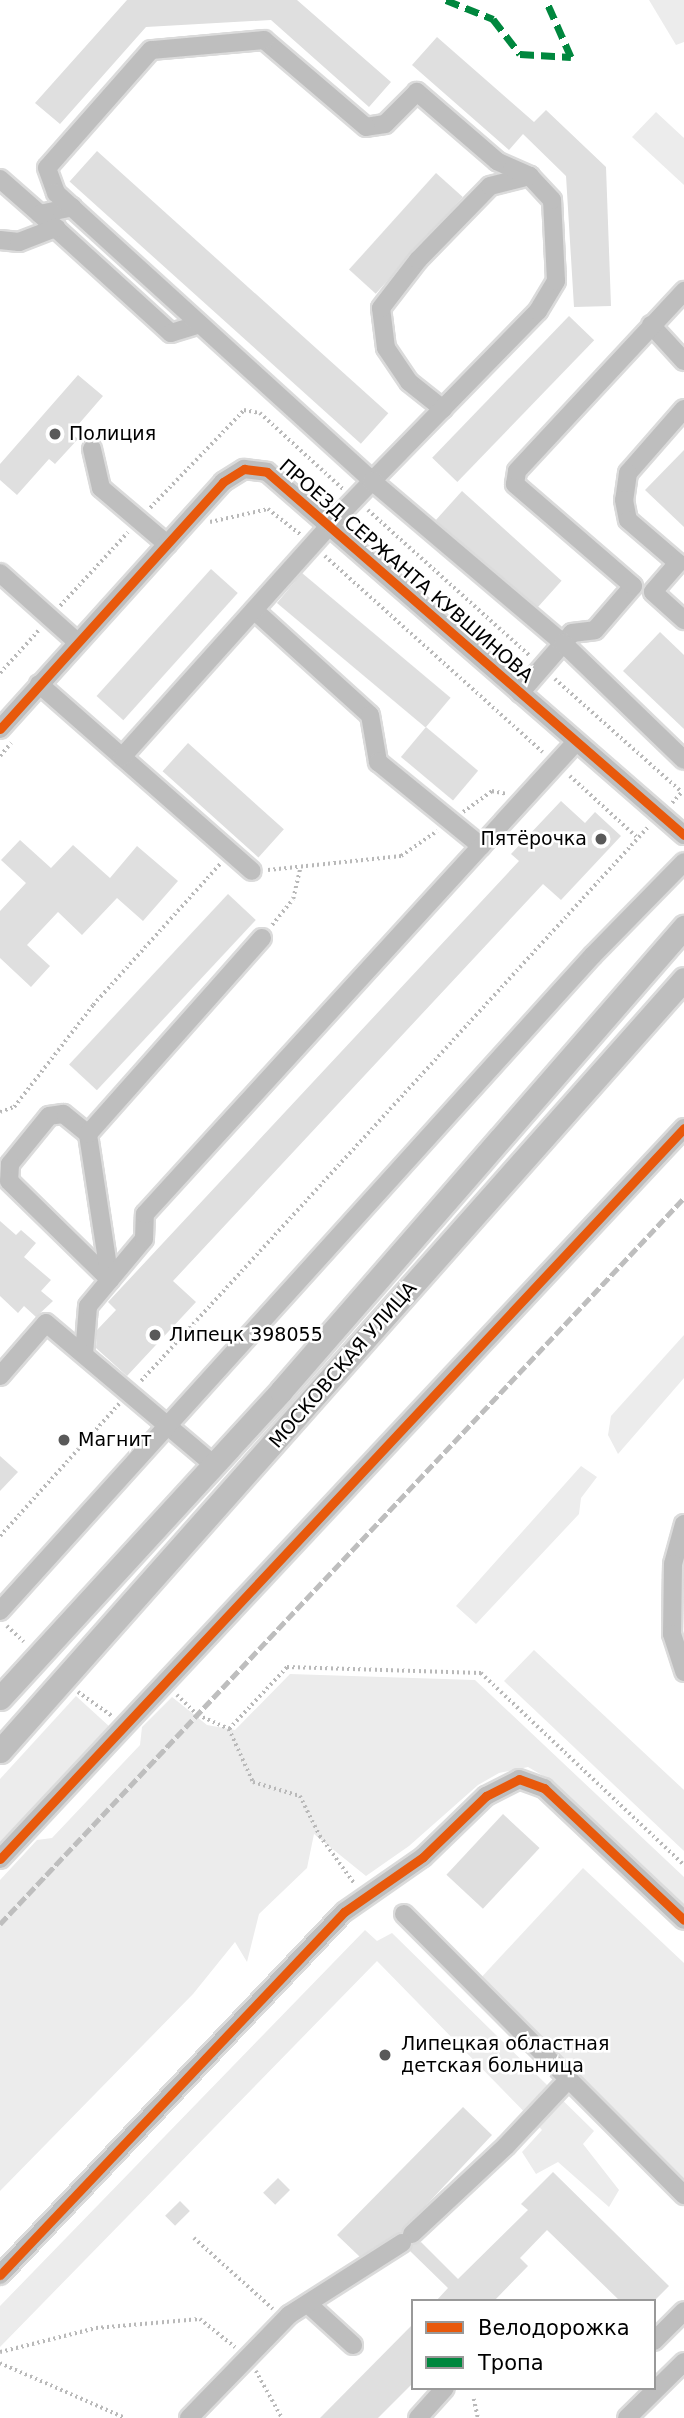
<!DOCTYPE html>
<meta charset="utf-8">
<style>
body{margin:0}
#map{position:relative;width:684px;height:2418px;overflow:hidden;background:#fff;font-family:"DejaVu Sans",sans-serif}
div>[style]{position:absolute}
[style*='--x']{left:calc(var(--x)*1px);top:calc(var(--y)*1px);width:calc(var(--w)*1px);rotate:calc(var(--a)*1deg)}
.green>*{inset:0;background:#ececec}
.building>*{inset:0;background:#dfdfdf;transform-origin:0 0}
.path>*{height:3.5px;margin-top:-1.75px;transform-origin:0;background:repeating-linear-gradient(90deg,#b9b9b9 0 2px,transparent 0 5.5px)}
.roads{filter:drop-shadow(2px 0 #dbdbdb) drop-shadow(-2px 0 #dbdbdb) drop-shadow(0 2px #dbdbdb) drop-shadow(0 -2px #dbdbdb)}
.minor>*{height:18px;margin:-9px;padding:0 9px;transform-origin:9px;border-radius:9px;background:#bebebe}
.major>*{height:23px;margin:-11.5px;padding:0 11.5px;transform-origin:11.5px;border-radius:11.5px;background:#bebebe}
.rail>*{height:5px;margin-top:-2.5px;transform-origin:0;background:repeating-linear-gradient(90deg,#bebebe 0 10px,transparent 0 13.5px)}
.quiet>*{height:7px;margin-top:-3.5px;transform-origin:0;background:repeating-linear-gradient(90deg,#00873e 0 14px,transparent 0 21px)}
.cycleway>*{height:9px;margin:-4.5px;padding:0 4.5px;transform-origin:4.5px;border-radius:4.5px;background:#e8590c}
.dots>*{width:19px;height:19px;translate:-50% -50%;box-sizing:border-box;border:4px solid #fff;border-radius:50%}
span{translate:-50% -50%;white-space:nowrap;text-align:center;line-height:1.15;-webkit-text-stroke:5px #fff;paint-order:stroke}
.poi-label{font-size:19px;color:#000}
.left{translate:0 -50%;text-align:left}
.right{translate:-100% -50%;text-align:right}
.street-label{font-size:19px;color:#000}
.legend{position:absolute;left:411px;top:2299px;width:245px;height:91px;box-sizing:border-box;background:#fff;border:2px solid #999;margin:0;padding:9px 12px;list-style:none;font-size:21px;color:#000}
.legend li{display:flex;align-items:center;gap:14px;height:35px}
.legend b{width:35px;border:2px solid #999}
</style>
<div id="map">
<div class="green">
<div style="clip-path:polygon(649px 0,684px 0,684px 42px,676px 45px)"></div>
<div style="clip-path:polygon(656px 112px,684px 138px,684px 185px,632px 137px)"></div>
<div style="clip-path:polygon(684px 1335px,684px 1378px,618px 1454px,608px 1435px,611px 1416px)"></div>
<div style="clip-path:polygon(581px 1466px,597px 1477px,581px 1498px,579px 1514px,476px 1624px,456px 1606px)"></div>
<div style="clip-path:polygon(534px 1650px,684px 1790px,684px 1851px,504px 1681px)"></div>
<div style="clip-path:polygon(290px 1674px,475px 1680px,684px 1877px,684px 1910px,547px 1778px,528px 1767px,499px 1773px,478px 1785px,409px 1846px,366px 1876px,314px 1834px,307px 1868px,259px 1914px,247px 1962px,235px 1942px,193px 1994px,0 2191px,0 1880px,37px 1840px,52px 1838px,140px 1745px,142px 1727px,172px 1697px,207px 1725px,235px 1730px)"></div>
<div style="clip-path:polygon(76px 1696px,111px 1728px,0 1847px,0 1779px)"></div>
<div style="clip-path:polygon(583px 1868px,684px 1963px,684px 2181px,478px 1981px)"></div>
<div style="clip-path:polygon(365px 1930px,377px 1941px,392px 1933px,594px 2131px,583px 2144px,619px 2190px,609px 2207px,558px 2162px,536px 2174px,522px 2152px,542px 2130px,377px 1961px,0 2347px,0 2306px)"></div>
</div>
<div class="building">
<div style="clip-path:polygon(127px 0,297px 0,391px 82px,369px 107px,271px 20px,146px 27px,60px 124px,35px 103px)"></div>
<div style="clip-path:polygon(437px 37px,534px 122px,546px 110px,606px 167px,611px 306px,574px 307px,566px 176px,523px 134px,509px 150px,412px 65px)"></div>
<div style="left:97px;top:151px;width:392px;height:41px;rotate:42deg"></div>
<div style="left:436px;top:173px;width:36px;height:130px;rotate:42deg"></div>
<div style="left:569px;top:316px;width:35px;height:197px;rotate:44deg"></div>
<div style="clip-path:polygon(78px 375px,103px 396px,71px 433px,78px 439px,55px 464px,49px 459px,17px 495px,0 480px,0 464px)"></div>
<div style="clip-path:polygon(684px 450px,684px 527px,645px 490px)"></div>
<div style="left:462px;top:491px;width:134px;height:39px;rotate:42deg"></div>
<div style="left:211px;top:569px;width:36px;height:171px;rotate:42deg"></div>
<div style="left:302px;top:573px;width:194px;height:39px;rotate:40deg"></div>
<div style="clip-path:polygon(660px 632px,684px 655px,684px 729px,623px 671px)"></div>
<div style="left:426px;top:727px;width:68px;height:39px;rotate:40deg"></div>
<div style="left:188px;top:743px;width:129px;height:38px;rotate:42deg"></div>
<div style="clip-path:polygon(561px 801px,585px 823px,595px 812px,621px 836px,561px 900px,543px 884px,173px 1281px,196px 1302px,127px 1376px,96px 1348px,97px 1330px,116px 1310px,108px 1302px,519px 861px,511px 854px)"></div>
<div style="clip-path:polygon(20px 840px,51px 868px,73px 845px,110px 878px,137px 846px,178px 881px,143px 921px,117px 898px,82px 935px,58px 912px,27px 945px,50px 966px,31px 987px,0 958px,0 911px,26px 883px,1px 860px)"></div>
<div style="left:228px;top:894px;width:38px;height:233px;rotate:43deg"></div>
<div style="clip-path:polygon(0 1221px,16px 1235px,21px 1230px,36px 1243px,24px 1257px,51px 1280px,41px 1291px,53px 1301px,36px 1317px,24px 1306px,18px 1313px,0 1296px)"></div>
<div style="clip-path:polygon(0 1456px,18px 1472px,0 1491px)"></div>
<div style="left:503px;top:1814px;width:50px;height:83px;rotate:43deg"></div>
<div style="clip-path:polygon(463px 2107px,492px 2135px,401px 2232px,360px 2257px,337px 2235px)"></div>
<div style="clip-path:polygon(553px 2172px,669px 2286px,654px 2301px,620px 2301px,547px 2230px,520px 2258px,528px 2266px,494px 2301px,436px 2301px,448px 2288px,410px 2251px,413px 2245px,421px 2242px,458px 2279px,528px 2210px,521px 2204px)"></div>
<div style="left:278px;top:2178px;width:17px;height:21px;rotate:45deg"></div>
<div style="left:180px;top:2201px;width:14px;height:21px;rotate:45deg"></div>
<div style="clip-path:polygon(413px 2324px,413px 2383px,378px 2418px,320px 2418px)"></div>
</div>
<div class="path">
<div style="--x:150;--y:508;--w:136;--a:-46.2"></div>
<div style="--x:244;--y:410;--w:16;--a:11"></div>
<div style="--x:260;--y:413;--w:113;--a:42.5"></div>
<div style="--x:368;--y:510;--w:219;--a:42"></div>
<div style="--x:210;--y:522;--w:59;--a:-12.6"></div>
<div style="--x:268;--y:509;--w:42;--a:38.2"></div>
<div style="--x:325;--y:556;--w:293;--a:42"></div>
<div style="--x:60;--y:606;--w:100;--a:-47.4"></div>
<div style="--x:0;--y:673;--w:58;--a:-47.8"></div>
<div style="--x:555;--y:679;--w:170;--a:41.7"></div>
<div style="--x:0;--y:756;--w:17;--a:-50"></div>
<div style="--x:570;--y:776;--w:92;--a:42.4"></div>
<div style="--x:672;--y:803;--w:15;--a:-48"></div>
<div style="--x:463;--y:812;--w:36;--a:-36"></div>
<div style="--x:492;--y:791;--w:15;--a:11"></div>
<div style="--x:268;--y:870;--w:134;--a:-6"></div>
<div style="--x:401;--y:856;--w:44;--a:-34.8"></div>
<div style="--x:272;--y:925;--w:33;--a:-51"></div>
<div style="--x:293;--y:899;--w:32;--a:-77"></div>
<div style="--x:0;--y:1112;--w:15;--a:-20"></div>
<div style="--x:14;--y:1107;--w:129;--a:-52.2"></div>
<div style="--x:93;--y:1005;--w:190;--a:-48"></div>
<div style="--x:141;--y:1381;--w:752;--a:-47.53"></div>
<div style="--x:0;--y:1536;--w:178;--a:-48"></div>
<div style="--x:7;--y:1626;--w:23;--a:43"></div>
<div style="--x:78;--y:1692;--w:42;--a:35.2"></div>
<div style="--x:177;--y:1695;--w:29;--a:44"></div>
<div style="--x:198;--y:1715;--w:34;--a:24"></div>
<div style="--x:229;--y:1729;--w:58;--a:65.6"></div>
<div style="--x:253;--y:1782;--w:49;--a:16.6"></div>
<div style="--x:300;--y:1796;--w:45;--a:63.4"></div>
<div style="--x:320;--y:1836;--w:58;--a:54.1"></div>
<div style="--x:229;--y:1729;--w:85;--a:-46.9"></div>
<div style="--x:287;--y:1667;--w:194;--a:1.8"></div>
<div style="--x:481;--y:1673;--w:279;--a:43.4"></div>
<div style="--x:194;--y:2238;--w:106;--a:41.9"></div>
<div style="--x:0;--y:2352;--w:99;--a:-14"></div>
<div style="--x:96;--y:2328;--w:104;--a:-4.9"></div>
<div style="--x:200;--y:2319;--w:45;--a:38.7"></div>
<div style="--x:0;--y:2363;--w:137;--a:23.7"></div>
<div style="--x:256;--y:2371;--w:54;--a:61"></div>
<div style="--x:474;--y:2399;--w:19;--a:78"></div>
</div>
<div class="roads">
<div class="minor">
<div style="--x:0;--y:179;--w:53;--a:41.2"></div>
<div style="--x:40;--y:214;--w:33;--a:-12"></div>
<div style="--x:40;--y:214;--w:177;--a:42.3"></div>
<div style="--x:171;--y:333;--w:30;--a:-17"></div>
<div style="--x:0;--y:240;--w:19;--a:6"></div>
<div style="--x:19;--y:242;--w:40;--a:-21"></div>
<div style="--x:651;--y:325;--w:49;--a:47.5"></div>
<div style="--x:443;--y:409;--w:43;--a:-141.5"></div>
<div style="--x:409;--y:382;--w:41;--a:-124.1"></div>
<div style="--x:386;--y:348;--w:40;--a:-97.1"></div>
<div style="--x:381;--y:308;--w:61;--a:-52.4"></div>
<div style="--x:418;--y:260;--w:103;--a:-45.8"></div>
<div style="--x:490;--y:186;--w:41;--a:-14"></div>
<div style="--x:684;--y:409;--w:85;--a:131.2"></div>
<div style="--x:628;--y:473;--w:27;--a:98"></div>
<div style="--x:624;--y:500;--w:20;--a:79"></div>
<div style="--x:628;--y:520;--w:66;--a:40.7"></div>
<div style="--x:678;--y:563;--w:38;--a:131"></div>
<div style="--x:653;--y:592;--w:42;--a:42.1"></div>
<div style="--x:92;--y:449;--w:40;--a:77"></div>
<div style="--x:101;--y:488;--w:87;--a:40.3"></div>
<div style="--x:0;--y:573;--w:102;--a:41.8"></div>
<div style="--x:254;--y:610;--w:156;--a:42.2"></div>
<div style="--x:370;--y:715;--w:48;--a:80.3"></div>
<div style="--x:378;--y:762;--w:133;--a:39.2"></div>
<div style="--x:39;--y:684;--w:283;--a:41.3"></div>
<div style="--x:520;--y:693;--w:79;--a:-49.1"></div>
<div style="--x:572;--y:633;--w:23;--a:-7"></div>
<div style="--x:595;--y:630;--w:58;--a:-49.2"></div>
<div style="--x:633;--y:586;--w:156;--a:-139.2"></div>
<div style="--x:515;--y:484;--w:13;--a:-81"></div>
<div style="--x:517;--y:471;--w:246;--a:-47.1"></div>
<div style="--x:0;--y:729;--w:333;--a:-47.9"></div>
<div style="--x:223;--y:482;--w:25;--a:-32"></div>
<div style="--x:244;--y:469;--w:23;--a:7"></div>
<div style="--x:267;--y:472;--w:553;--a:41.04"></div>
<div style="--x:122;--y:757;--w:312;--a:-48.1"></div>
<div style="--x:330;--y:525;--w:61;--a:-46.3"></div>
<div style="--x:372;--y:481;--w:238;--a:-45.7"></div>
<div style="--x:538;--y:311;--w:35;--a:-59"></div>
<div style="--x:556;--y:281;--w:81;--a:-92.8"></div>
<div style="--x:552;--y:200;--w:33;--a:-133"></div>
<div style="--x:530;--y:176;--w:36;--a:-156"></div>
<div style="--x:497;--y:161;--w:106;--a:-139.2"></div>
<div style="--x:417;--y:92;--w:45;--a:135"></div>
<div style="--x:385;--y:124;--w:19;--a:171"></div>
<div style="--x:366;--y:127;--w:134;--a:-139.5"></div>
<div style="--x:264;--y:40;--w:113;--a:174.9"></div>
<div style="--x:151;--y:50;--w:157;--a:131.4"></div>
<div style="--x:47;--y:168;--w:27;--a:70"></div>
<div style="--x:56;--y:193;--w:428;--a:42.3"></div>
<div style="--x:372;--y:481;--w:250;--a:40.3"></div>
<div style="--x:563;--y:643;--w:168;--a:44"></div>
<div style="--x:88;--y:1134;--w:32;--a:-141"></div>
<div style="--x:63;--y:1114;--w:14;--a:172"></div>
<div style="--x:49;--y:1116;--w:62;--a:129.1"></div>
<div style="--x:10;--y:1164;--w:17;--a:93"></div>
<div style="--x:9;--y:1181;--w:141;--a:44.4"></div>
<div style="--x:110;--y:1280;--w:148;--a:-98.6"></div>
<div style="--x:88;--y:1134;--w:262;--a:-48.4"></div>
<div style="--x:84;--y:1354;--w:48;--a:-85.2"></div>
<div style="--x:88;--y:1306;--w:87;--a:-50.1"></div>
<div style="--x:144;--y:1239;--w:25;--a:-88"></div>
<div style="--x:145;--y:1214;--w:639;--a:-47.6"></div>
<div style="--x:0;--y:1376;--w:70;--a:-49"></div>
<div style="--x:46;--y:1323;--w:219;--a:40.2"></div>
<div style="--x:684;--y:1524;--w:41;--a:105.4"></div>
<div style="--x:673;--y:1564;--w:70;--a:90.8"></div>
<div style="--x:672;--y:1634;--w:40;--a:72"></div>
<div style="--x:0;--y:1611;--w:884;--a:-47.89"></div>
<div style="--x:593;--y:955;--w:130;--a:-45.6"></div>
<div style="--x:0;--y:1859;--w:1001;--a:-46.9"></div>
<div style="--x:404;--y:1914;--w:397;--a:45.1"></div>
<div style="--x:412;--y:2234;--w:129;--a:-43.1"></div>
<div style="--x:506;--y:2146;--w:92;--a:-46.8"></div>
<div style="--x:0;--y:2275;--w:500;--a:-46.54"></div>
<div style="--x:344;--y:1912;--w:96;--a:-34.8"></div>
<div style="--x:423;--y:1857;--w:88;--a:-44.1"></div>
<div style="--x:486;--y:1796;--w:37;--a:-27"></div>
<div style="--x:519;--y:1779;--w:27;--a:20"></div>
<div style="--x:544;--y:1788;--w:192;--a:43.3"></div>
<div style="--x:308;--y:2304;--w:61;--a:42.3"></div>
<div style="--x:654;--y:2341;--w:42;--a:-45"></div>
<div style="--x:189;--y:2418;--w:144;--a:-45.8"></div>
<div style="--x:289;--y:2315;--w:134;--a:-32.5"></div>
<div style="--x:418;--y:2418;--w:40;--a:-48"></div>
<div style="--x:627;--y:2418;--w:80;--a:-44.5"></div>
</div>
<div class="major">
<div style="--x:0;--y:1698;--w:416;--a:-47.5"></div>
<div style="--x:281;--y:1391;--w:615;--a:-49.02"></div>
<div style="--x:0;--y:1751;--w:1031;--a:-48.46"></div>
</div>
</div>
<div class="rail">
<div style="--x:0;--y:1924;--w:997;--a:-46.71"></div>
</div>
<div class="quiet">
<div style="--x:446;--y:0;--w:51;--a:22"></div>
<div style="--x:493;--y:19;--w:44;--a:52.4"></div>
<div style="--x:520;--y:54;--w:51;--a:3.4"></div>
<div style="--x:571;--y:57;--w:62;--a:-113.7"></div>
</div>
<div class="cycleway">
<div style="--x:0;--y:729;--w:333;--a:-47.9"></div>
<div style="--x:223;--y:482;--w:25;--a:-32"></div>
<div style="--x:244;--y:469;--w:23;--a:7"></div>
<div style="--x:267;--y:472;--w:553;--a:41.04"></div>
<div style="--x:0;--y:1859;--w:1001;--a:-46.9"></div>
<div style="--x:0;--y:2275;--w:500;--a:-46.54"></div>
<div style="--x:344;--y:1912;--w:96;--a:-34.8"></div>
<div style="--x:423;--y:1857;--w:88;--a:-44.1"></div>
<div style="--x:486;--y:1796;--w:37;--a:-27"></div>
<div style="--x:519;--y:1779;--w:27;--a:20"></div>
<div style="--x:544;--y:1788;--w:192;--a:43.3"></div>
</div>
<div class="dots">
<div style="left:55px;top:434px;background:#595959"></div>
<div style="left:601px;top:839px;background:#595959"></div>
<div style="left:155px;top:1335px;background:#595959"></div>
<div style="left:64px;top:1440px;background:#595959"></div>
<div style="left:385px;top:2055px;background:#595959"></div>
</div>
<div class="poi-label">
<span class="left" style="left:69px;top:434px">Полиция</span>
<span class="right" style="left:587px;top:839px">Пятёрочка</span>
<span class="left" style="left:169px;top:1335px">Липецк 398055</span>
<span class="left" style="left:78px;top:1440px">Магнит</span>
<span class="left" style="left:401px;top:2055px">Липецкая областная<br>детская больница</span>
</div>
<div class="street-label">
<span style="left:406px;top:571px;rotate:41deg">ПРОЕЗД СЕРЖАНТА КУВШИНОВА</span>
<span style="left:343px;top:1365px;rotate:-49deg">МОСКОВСКАЯ УЛИЦА</span>
</div>
<ul class="legend">
<li><b style="height:9px;background:#e8590c"></b>Велодорожка</li>
<li><b style="height:9px;background:#00873e"></b>Тропа</li>
</ul>
</div>
